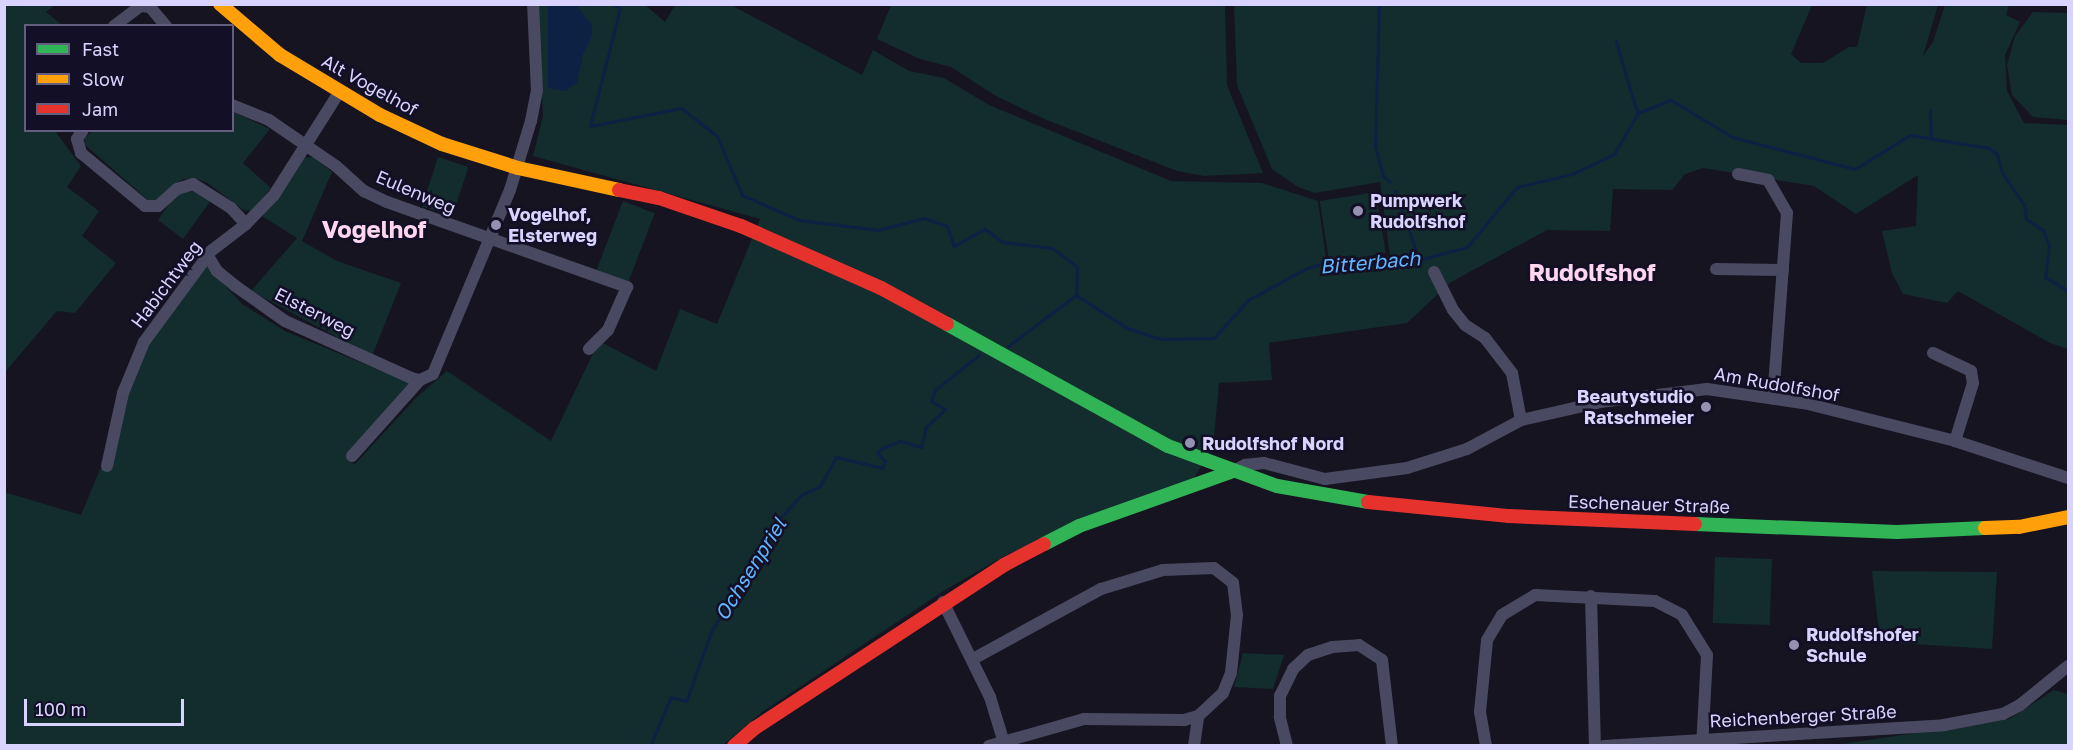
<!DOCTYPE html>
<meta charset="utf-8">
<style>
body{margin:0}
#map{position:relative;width:2073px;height:750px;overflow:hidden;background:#161421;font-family:"Golos Text",sans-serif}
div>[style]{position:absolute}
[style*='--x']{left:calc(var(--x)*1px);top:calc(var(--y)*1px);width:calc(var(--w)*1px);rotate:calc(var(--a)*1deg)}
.green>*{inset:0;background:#132c2d;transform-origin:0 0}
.water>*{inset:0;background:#0d2144}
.stream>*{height:3px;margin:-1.5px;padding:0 1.5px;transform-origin:1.5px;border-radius:1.5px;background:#0d2144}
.street>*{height:12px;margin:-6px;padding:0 6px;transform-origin:6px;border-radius:6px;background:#4a4962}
.fast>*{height:14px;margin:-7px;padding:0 7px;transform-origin:7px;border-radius:7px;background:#30b455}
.slow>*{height:14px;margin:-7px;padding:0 7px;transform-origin:7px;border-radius:7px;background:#ff9f0a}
.jam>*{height:14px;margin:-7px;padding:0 7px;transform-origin:7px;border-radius:7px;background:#e5322d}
.dots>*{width:16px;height:16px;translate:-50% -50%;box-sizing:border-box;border:3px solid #130f26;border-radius:50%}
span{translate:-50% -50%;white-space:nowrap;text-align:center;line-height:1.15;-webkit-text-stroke:5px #130f26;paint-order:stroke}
.street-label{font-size:18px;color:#d9d4ff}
.poi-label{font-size:18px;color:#d9d4ff;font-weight:700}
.left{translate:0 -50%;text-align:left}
.right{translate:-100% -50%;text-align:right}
.water-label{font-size:20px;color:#62b6ff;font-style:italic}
.district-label{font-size:24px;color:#ffd6f0;font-weight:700}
.frame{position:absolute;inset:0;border:6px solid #d9d4ff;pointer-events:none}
.legend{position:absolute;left:24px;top:24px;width:210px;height:108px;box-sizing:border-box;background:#130f26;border:2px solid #625e7d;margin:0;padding:8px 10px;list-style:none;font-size:18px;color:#d9d4ff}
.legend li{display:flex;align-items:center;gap:12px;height:30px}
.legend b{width:30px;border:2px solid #625e7d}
.scale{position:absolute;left:24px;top:699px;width:160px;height:27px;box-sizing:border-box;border:3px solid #d9d4ff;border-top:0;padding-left:8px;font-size:18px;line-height:21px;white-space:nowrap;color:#d9d4ff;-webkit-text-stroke:4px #130f26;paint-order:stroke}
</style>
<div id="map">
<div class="green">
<div style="clip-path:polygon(5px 4px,55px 5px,46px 12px,62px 25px,26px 26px,26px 130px,55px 131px,81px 166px,67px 187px,99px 211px,82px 236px,116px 263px,75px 313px,57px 311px,5px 372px)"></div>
<div style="clip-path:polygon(537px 5px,645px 5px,665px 22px,675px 5px,731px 5px,862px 75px,873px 50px,909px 71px,944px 78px,989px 105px,1171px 181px,1262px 183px,1318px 201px,1326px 259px,1390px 256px,1380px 182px,1315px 193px,1298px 187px,1272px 169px,1237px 85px,1234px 5px,1812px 5px,1791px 54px,1801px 63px,1823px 63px,1849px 47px,1857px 47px,1867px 5px,1938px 5px,1923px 56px,1933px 42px,1945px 5px,2009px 5px,2006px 15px,2020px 22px,2005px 55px,2007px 91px,2024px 123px,2068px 125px,2068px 349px,2050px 343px,1958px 291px,1947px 303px,1903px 294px,1892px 273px,1882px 231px,1916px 226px,1918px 175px,1856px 214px,1814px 186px,1703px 168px,1685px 174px,1672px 190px,1613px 189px,1610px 231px,1547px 230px,1451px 282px,1407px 323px,1269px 343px,1272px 380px,1219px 383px,1213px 448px,1192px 481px,1010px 553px,945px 590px,761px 713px,723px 745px,5px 745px,4px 492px,81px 515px,100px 469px,109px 467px,124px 398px,144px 349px,205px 264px,242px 304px,285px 331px,410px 383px,348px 461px,355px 464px,416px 398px,447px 371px,551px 441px,599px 341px,656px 371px,680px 309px,717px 324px,760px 219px,533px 156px,543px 116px)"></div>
<div style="clip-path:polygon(891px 5px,1225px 5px,1227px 85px,1263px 173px,1204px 176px,1177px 171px,1042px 118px,996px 96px,951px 67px,920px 59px,877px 39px)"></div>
<div style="clip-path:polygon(2033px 12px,2068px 13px,2068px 120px,2033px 117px,2012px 95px,2007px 65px,2015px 36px)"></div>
<div style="clip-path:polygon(233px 112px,270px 129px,243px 163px,271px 188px,251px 211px,243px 210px,208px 183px,195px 179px,183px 179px,154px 202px,148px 200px,84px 144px,85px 137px,93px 131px,232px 130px)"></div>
<div style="clip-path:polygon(313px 157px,332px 172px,302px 241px,337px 261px,401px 283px,372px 356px,251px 291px,297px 238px,262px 216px,302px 158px)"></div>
<div style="left:438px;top:157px;width:32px;height:52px;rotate:18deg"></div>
<div style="clip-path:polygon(186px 188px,212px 199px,183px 239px,158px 220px,176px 194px)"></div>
<div style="left:1376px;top:192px;width:62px;height:57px;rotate:81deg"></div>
<div style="left:623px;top:201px;width:34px;height:75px;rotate:21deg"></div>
<div style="left:1715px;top:557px;width:57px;height:66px;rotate:2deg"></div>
<div style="clip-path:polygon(1872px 571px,1997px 572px,1992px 649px,1880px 642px)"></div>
<div style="clip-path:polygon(1243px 653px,1284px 655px,1273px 689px,1234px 687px)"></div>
<div style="clip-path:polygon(2054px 690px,2068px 694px,2068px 745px,1779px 746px,1835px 745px,2009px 719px)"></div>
</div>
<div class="water">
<div style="clip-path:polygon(548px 5px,576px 5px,592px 25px,592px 36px,583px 54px,577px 83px,566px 91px,548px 88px)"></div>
</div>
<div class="stream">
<div style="--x:611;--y:4;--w:10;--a:24"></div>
<div style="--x:620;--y:8;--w:122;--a:104.3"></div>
<div style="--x:590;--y:126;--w:93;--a:-11.2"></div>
<div style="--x:681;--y:108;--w:46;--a:37.9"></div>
<div style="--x:717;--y:136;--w:64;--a:67"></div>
<div style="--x:742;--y:195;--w:62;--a:23.7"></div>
<div style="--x:799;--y:220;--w:80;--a:7.2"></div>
<div style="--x:878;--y:230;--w:48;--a:-14.6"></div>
<div style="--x:924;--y:218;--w:24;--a:19"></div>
<div style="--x:947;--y:226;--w:21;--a:71"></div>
<div style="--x:954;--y:246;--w:35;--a:-29"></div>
<div style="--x:985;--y:229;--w:22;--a:36"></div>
<div style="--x:1003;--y:242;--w:49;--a:7"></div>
<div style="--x:1052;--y:248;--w:31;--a:37"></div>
<div style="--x:1077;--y:267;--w:28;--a:92"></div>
<div style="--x:1379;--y:4;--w:142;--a:91.6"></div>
<div style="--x:1375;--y:146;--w:31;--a:75"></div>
<div style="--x:1383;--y:176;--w:9;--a:41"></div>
<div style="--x:1616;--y:41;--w:54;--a:73.9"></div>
<div style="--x:1632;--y:96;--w:18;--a:71"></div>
<div style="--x:1930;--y:110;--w:28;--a:88"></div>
<div style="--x:1395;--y:191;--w:72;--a:70.6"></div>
<div style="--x:1076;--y:295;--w:61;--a:32.9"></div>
<div style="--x:1127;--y:328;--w:36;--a:18"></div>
<div style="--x:1161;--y:339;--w:53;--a:-1.1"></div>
<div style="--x:1214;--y:338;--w:51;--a:-48.2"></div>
<div style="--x:1248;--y:300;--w:67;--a:-28.5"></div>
<div style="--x:1307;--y:268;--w:22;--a:-16"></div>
<div style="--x:1328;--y:262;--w:45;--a:2.5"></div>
<div style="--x:1373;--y:264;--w:49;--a:-5.8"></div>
<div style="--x:1422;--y:259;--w:47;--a:-14.9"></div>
<div style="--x:1467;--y:247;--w:78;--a:-50.2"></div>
<div style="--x:1517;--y:187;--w:57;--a:-13.3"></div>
<div style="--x:1572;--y:174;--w:47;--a:-25.5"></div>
<div style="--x:1614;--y:154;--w:48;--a:-59.7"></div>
<div style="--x:1638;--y:113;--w:35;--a:-22"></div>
<div style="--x:1671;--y:100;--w:71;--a:31.2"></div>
<div style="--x:1732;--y:137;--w:127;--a:14.6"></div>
<div style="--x:1855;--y:169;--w:65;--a:-31.7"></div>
<div style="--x:1910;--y:135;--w:80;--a:9.3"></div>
<div style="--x:1989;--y:148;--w:10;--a:37"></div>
<div style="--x:1997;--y:154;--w:20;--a:75"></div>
<div style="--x:2002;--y:173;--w:39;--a:55"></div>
<div style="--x:2024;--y:205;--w:14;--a:82"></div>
<div style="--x:2026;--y:219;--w:20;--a:33"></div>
<div style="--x:2043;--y:230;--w:16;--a:68"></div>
<div style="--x:2049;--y:245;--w:32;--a:97"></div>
<div style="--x:2045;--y:277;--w:27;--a:31"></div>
<div style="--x:1008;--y:346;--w:85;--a:-36.9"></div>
<div style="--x:650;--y:746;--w:53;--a:-66.8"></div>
<div style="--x:671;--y:697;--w:16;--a:15"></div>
<div style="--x:686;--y:701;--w:76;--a:-69.9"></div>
<div style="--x:712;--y:630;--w:123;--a:-59.3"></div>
<div style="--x:775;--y:524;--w:39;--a:-48"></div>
<div style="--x:801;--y:495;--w:21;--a:-25"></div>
<div style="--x:820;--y:486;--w:33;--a:-61"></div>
<div style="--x:836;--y:457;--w:47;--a:13.4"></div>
<div style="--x:882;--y:468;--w:8;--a:-67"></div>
<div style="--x:885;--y:461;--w:11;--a:-135"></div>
<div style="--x:877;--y:453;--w:7;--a:-45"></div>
<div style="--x:882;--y:448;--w:19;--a:-21"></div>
<div style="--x:900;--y:441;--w:22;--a:16"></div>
<div style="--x:921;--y:447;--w:21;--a:-76"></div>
<div style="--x:926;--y:427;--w:26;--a:-43"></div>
<div style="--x:945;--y:409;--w:16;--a:-150"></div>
<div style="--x:931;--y:401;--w:12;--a:-70"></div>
<div style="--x:935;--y:390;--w:56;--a:-38.5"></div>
</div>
<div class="street">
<div style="--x:114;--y:26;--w:34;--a:-37"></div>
<div style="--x:141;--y:6;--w:9;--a:6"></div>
<div style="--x:150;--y:7;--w:25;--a:50"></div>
<div style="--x:232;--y:105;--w:40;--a:22"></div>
<div style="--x:269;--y:120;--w:81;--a:34.5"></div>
<div style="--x:336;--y:166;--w:38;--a:42"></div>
<div style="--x:364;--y:191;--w:25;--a:26"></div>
<div style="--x:387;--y:202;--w:255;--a:19.5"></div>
<div style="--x:627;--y:287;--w:47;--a:113.8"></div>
<div style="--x:608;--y:330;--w:27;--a:135"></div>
<div style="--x:83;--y:130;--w:11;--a:124"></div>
<div style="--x:77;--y:139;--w:15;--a:74"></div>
<div style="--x:81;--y:153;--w:83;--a:39.6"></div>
<div style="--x:145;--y:206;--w:13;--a:0"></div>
<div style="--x:158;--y:206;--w:25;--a:-42"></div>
<div style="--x:177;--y:189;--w:17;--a:-17"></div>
<div style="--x:193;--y:184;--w:45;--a:32.3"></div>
<div style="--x:231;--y:208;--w:22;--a:47"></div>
<div style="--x:1738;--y:174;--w:31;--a:11"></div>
<div style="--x:1768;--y:180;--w:38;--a:60"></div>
<div style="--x:1787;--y:213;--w:186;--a:94.3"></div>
<div style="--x:208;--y:256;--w:17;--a:59"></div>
<div style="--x:217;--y:271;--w:22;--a:39"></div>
<div style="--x:234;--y:285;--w:62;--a:35.2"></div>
<div style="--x:285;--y:321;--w:138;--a:24.3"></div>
<div style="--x:411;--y:378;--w:9;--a:13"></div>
<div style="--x:420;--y:380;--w:14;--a:-25"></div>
<div style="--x:433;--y:374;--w:199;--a:-67.3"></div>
<div style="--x:510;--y:190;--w:72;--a:-73.1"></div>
<div style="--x:531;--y:121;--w:31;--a:-79"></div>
<div style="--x:537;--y:91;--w:87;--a:-92.6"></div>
<div style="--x:1716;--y:269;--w:67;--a:0.9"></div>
<div style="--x:1434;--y:272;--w:42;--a:63.4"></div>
<div style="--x:1453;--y:310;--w:19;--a:51"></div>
<div style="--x:1465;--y:325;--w:24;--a:33"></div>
<div style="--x:1485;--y:338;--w:44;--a:52.4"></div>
<div style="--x:1512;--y:373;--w:48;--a:79.2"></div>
<div style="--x:1933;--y:353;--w:42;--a:25.3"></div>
<div style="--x:1971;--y:371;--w:12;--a:81"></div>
<div style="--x:1973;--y:383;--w:61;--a:107.2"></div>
<div style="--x:352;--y:456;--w:102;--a:-48.2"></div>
<div style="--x:107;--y:466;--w:75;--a:-77.6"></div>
<div style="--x:123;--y:393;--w:55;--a:-67.6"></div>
<div style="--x:144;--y:342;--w:113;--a:-53.6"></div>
<div style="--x:211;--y:251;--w:44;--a:-37.6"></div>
<div style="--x:246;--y:224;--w:40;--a:-46"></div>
<div style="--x:274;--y:195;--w:123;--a:-57.6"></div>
<div style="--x:1231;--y:472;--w:16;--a:-27"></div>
<div style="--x:1245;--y:465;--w:19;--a:-6"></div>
<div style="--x:1264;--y:463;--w:63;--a:14.7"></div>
<div style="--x:1325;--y:479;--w:83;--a:-7.6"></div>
<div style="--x:1407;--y:468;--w:63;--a:-17.6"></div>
<div style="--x:1467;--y:449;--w:61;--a:-28.2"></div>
<div style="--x:1521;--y:420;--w:81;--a:-12.8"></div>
<div style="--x:1600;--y:402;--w:108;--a:-6.9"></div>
<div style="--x:1707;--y:389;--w:102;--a:8.4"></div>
<div style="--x:1808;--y:404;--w:152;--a:14.1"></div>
<div style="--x:1955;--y:441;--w:119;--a:18.1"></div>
<div style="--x:1591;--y:596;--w:150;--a:88.5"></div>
<div style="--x:943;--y:602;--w:106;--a:63.7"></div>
<div style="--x:990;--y:697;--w:51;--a:73"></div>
<div style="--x:973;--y:659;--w:146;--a:-28.7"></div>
<div style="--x:1101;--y:589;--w:65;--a:-17"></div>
<div style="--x:1163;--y:570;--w:51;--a:-2.2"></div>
<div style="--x:1214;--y:568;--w:24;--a:38"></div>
<div style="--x:1233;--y:583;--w:32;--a:83"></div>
<div style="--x:1237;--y:615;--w:58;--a:95.9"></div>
<div style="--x:1231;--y:673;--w:22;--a:112"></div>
<div style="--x:1223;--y:693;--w:34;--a:137"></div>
<div style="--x:1198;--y:716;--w:15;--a:164"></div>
<div style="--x:1184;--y:720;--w:100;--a:-179.4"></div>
<div style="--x:1084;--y:719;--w:99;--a:164.1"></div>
<div style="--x:1194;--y:746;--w:30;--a:-82"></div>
<div style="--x:1287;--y:746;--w:30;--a:-104"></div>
<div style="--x:1280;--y:717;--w:21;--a:-90"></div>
<div style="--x:1280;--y:696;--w:30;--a:-64"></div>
<div style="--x:1293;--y:669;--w:21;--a:-43"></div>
<div style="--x:1308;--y:655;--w:25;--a:-18"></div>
<div style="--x:1332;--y:647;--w:27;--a:-4"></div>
<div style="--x:1359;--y:645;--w:27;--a:33"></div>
<div style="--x:1382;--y:660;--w:87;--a:83.4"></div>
<div style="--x:1486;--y:746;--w:35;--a:-100"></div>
<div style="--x:1480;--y:712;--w:72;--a:-84.4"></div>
<div style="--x:1487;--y:640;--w:29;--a:-59"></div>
<div style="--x:1502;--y:615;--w:39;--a:-31"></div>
<div style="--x:1535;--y:595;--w:120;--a:2.9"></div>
<div style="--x:1655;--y:601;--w:30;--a:27"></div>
<div style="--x:1682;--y:615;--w:47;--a:58"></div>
<div style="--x:1707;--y:655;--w:91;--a:93.1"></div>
<div style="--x:1604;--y:746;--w:341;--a:-3.5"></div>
<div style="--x:1944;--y:725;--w:60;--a:-10.6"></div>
<div style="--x:2003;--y:714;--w:19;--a:-28"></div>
<div style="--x:2020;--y:705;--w:62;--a:-39.1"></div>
</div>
<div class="fast">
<div style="--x:947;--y:324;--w:252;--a:28.9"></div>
<div style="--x:1168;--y:446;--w:116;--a:20.2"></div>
<div style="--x:1277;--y:486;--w:92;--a:10"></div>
<div style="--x:1695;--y:524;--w:202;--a:2.3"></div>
<div style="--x:1897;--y:532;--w:88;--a:-2.6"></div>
<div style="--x:1044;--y:544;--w:39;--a:-27"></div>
<div style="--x:1079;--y:526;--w:161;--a:-19.6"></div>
</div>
<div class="slow">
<div style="--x:220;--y:4;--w:79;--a:40.4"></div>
<div style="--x:280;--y:55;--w:117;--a:31"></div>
<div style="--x:380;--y:115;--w:68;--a:25.1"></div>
<div style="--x:442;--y:144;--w:80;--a:17.5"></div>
<div style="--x:518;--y:168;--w:103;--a:12.3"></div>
<div style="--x:1985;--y:528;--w:34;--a:-2"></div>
<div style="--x:2019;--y:527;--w:50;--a:-11.5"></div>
</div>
<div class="jam">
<div style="--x:619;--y:190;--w:41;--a:11.3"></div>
<div style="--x:659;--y:198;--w:87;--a:18.9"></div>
<div style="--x:741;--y:226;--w:153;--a:23.9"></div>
<div style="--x:881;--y:288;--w:75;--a:28.6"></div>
<div style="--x:1368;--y:502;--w:142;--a:5.7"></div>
<div style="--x:1509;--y:516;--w:186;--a:2.5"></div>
<div style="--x:734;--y:746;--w:28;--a:-41"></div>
<div style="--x:755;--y:728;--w:298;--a:-33.2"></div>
<div style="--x:1004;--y:565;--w:45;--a:-27.7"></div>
</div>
<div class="dots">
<div style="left:1358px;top:211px;background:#9591b1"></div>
<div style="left:496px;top:225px;background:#9591b1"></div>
<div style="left:1706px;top:407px;background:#9591b1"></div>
<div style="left:1190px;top:443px;background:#9591b1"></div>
<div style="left:1794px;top:645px;background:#9591b1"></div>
</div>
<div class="street-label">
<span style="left:370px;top:85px;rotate:29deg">Alt Vogelhof</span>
<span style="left:416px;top:192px;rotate:23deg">Eulenweg</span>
<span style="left:166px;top:284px;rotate:-53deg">Habichtweg</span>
<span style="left:315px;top:312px;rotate:27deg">Elsterweg</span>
<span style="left:1777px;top:384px;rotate:10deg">Am Rudolfshof</span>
<span style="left:1649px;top:504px;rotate:2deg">Eschenauer Straße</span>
<span style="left:1803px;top:716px;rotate:-3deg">Reichenberger Straße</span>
</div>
<div class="poi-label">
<span class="left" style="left:1370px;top:211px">Pumpwerk<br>Rudolfshof</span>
<span class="left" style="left:508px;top:225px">Vogelhof,<br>Elsterweg</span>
<span class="right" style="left:1694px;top:407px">Beautystudio<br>Ratschmeier</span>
<span class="left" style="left:1202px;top:443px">Rudolfshof Nord</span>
<span class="left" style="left:1806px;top:645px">Rudolfshofer<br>Schule</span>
</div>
<div class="water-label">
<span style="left:1370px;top:262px;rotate:-5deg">Bitterbach</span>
<span style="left:750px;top:569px;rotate:-58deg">Ochsenpriel</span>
</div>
<div class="district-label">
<span style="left:374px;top:229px">Vogelhof</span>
<span style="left:1592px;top:272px">Rudolfshof</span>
</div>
<div class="frame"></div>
<ul class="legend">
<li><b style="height:8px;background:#30b455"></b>Fast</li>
<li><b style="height:8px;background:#ff9f0a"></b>Slow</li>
<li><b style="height:8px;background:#e5322d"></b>Jam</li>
</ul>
<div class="scale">100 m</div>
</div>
